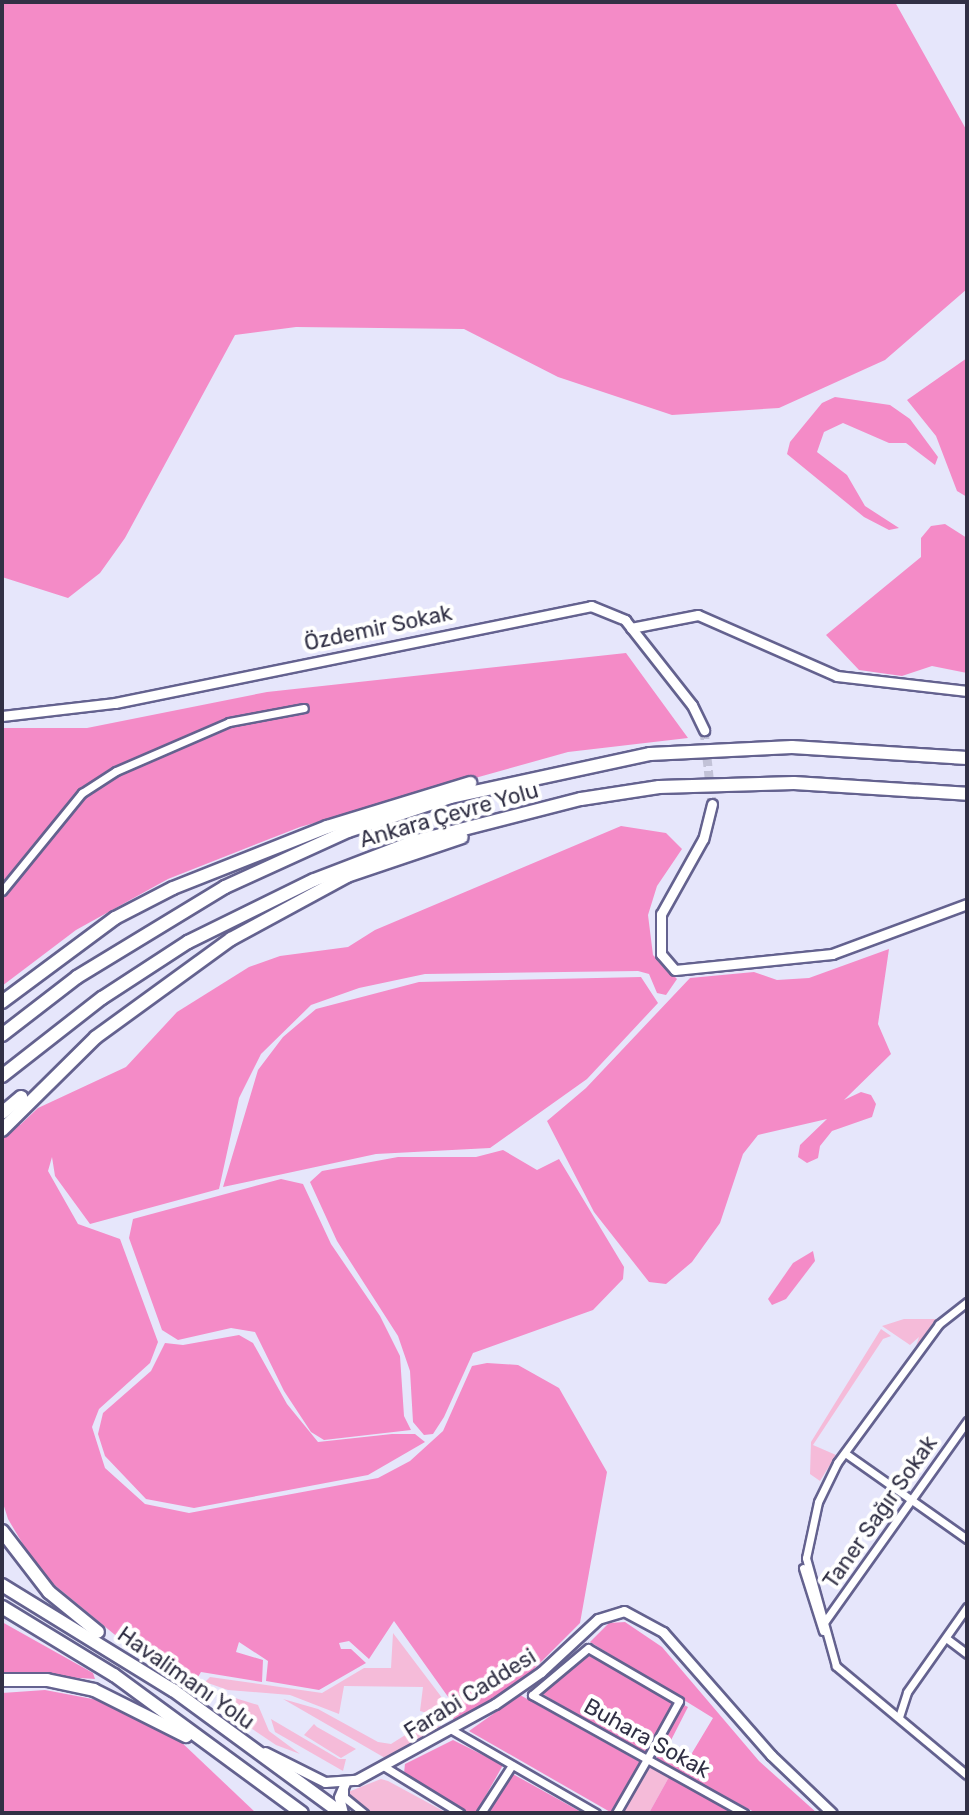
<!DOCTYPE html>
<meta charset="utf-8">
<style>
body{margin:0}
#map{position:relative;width:969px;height:1815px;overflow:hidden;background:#e6e6fb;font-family:Rubik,sans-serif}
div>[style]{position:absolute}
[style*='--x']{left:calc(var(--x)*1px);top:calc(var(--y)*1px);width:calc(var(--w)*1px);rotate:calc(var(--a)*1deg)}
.green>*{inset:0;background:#f5bbd9}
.forest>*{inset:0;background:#f48bc7}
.secondary-tunnel>*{height:9px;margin-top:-4.5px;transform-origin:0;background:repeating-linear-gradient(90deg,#c2c2d7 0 9px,transparent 0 13.5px)}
.roads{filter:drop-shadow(2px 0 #64628f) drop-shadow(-2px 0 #64628f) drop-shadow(0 2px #64628f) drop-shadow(0 -2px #64628f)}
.street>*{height:7px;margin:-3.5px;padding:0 3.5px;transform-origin:3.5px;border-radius:3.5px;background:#fff}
.secondary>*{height:9px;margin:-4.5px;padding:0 4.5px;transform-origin:4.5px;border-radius:4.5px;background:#fff}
.highway>*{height:12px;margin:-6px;padding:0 6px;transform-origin:6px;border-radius:6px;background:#fff}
span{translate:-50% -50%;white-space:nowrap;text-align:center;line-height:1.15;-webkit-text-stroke:8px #fff;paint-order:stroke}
.street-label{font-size:22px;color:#313045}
.frame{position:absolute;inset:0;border:4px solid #313045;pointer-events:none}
</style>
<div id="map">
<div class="green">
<div style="clip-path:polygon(904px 1319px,936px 1319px,915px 1349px,919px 1337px,910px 1345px,882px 1326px)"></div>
<div style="clip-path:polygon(881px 1329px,891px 1336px,883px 1339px,813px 1445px,836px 1455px,820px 1481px,810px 1474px,811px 1442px)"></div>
<div style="clip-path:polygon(393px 1633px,449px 1707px,448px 1719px,420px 1711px,423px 1687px,344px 1686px,339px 1714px,290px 1695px,228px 1690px,205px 1682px,210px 1677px,322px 1693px,364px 1668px,391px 1668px)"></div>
<div style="clip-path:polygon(235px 1698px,258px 1705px,269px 1731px,300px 1754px,276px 1745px,218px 1706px)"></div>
<div style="clip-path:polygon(283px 1699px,318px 1709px,378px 1742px,391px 1744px,418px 1727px,445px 1726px,385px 1758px)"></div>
<div style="clip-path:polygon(271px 1719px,339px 1759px,346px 1759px,343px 1771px,275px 1732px)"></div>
<div style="clip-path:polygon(314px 1724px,317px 1727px,356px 1749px,341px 1758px,304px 1735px)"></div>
<div style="clip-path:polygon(647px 1766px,669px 1777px,649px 1813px,621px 1813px)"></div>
<div style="clip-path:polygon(381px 1779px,388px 1781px,447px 1813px,369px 1813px,343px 1794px)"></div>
</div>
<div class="forest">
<div style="clip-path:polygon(2px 2px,895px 2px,967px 131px,967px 289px,885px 360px,779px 408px,672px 415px,558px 377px,464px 329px,296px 327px,235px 335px,125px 538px,100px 573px,68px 598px,2px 577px)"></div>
<div style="clip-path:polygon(967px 358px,967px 497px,957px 491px,936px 436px,907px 400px)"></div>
<div style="clip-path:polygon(835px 397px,890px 405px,910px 419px,938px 457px,935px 465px,906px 443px,889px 443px,843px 423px,824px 432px,817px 452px,847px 475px,865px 506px,899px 528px,889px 530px,864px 517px,787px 454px,790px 442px,822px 403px)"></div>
<div style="clip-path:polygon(945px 524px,967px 538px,967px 673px,932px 666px,902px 676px,859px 670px,826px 635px,921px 557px,921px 538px,931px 526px)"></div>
<div style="clip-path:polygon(626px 653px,688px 738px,568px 752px,300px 827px,168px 879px,76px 930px,2px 986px,2px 728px,87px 728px,267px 692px)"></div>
<div style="clip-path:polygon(621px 826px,666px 833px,682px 849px,657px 886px,648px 915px,653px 955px,677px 979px,666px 995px,657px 993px,649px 974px,638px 971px,425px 974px,359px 988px,311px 1005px,261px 1054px,239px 1098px,219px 1189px,90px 1224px,55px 1176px,52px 1157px,48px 1171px,78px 1224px,120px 1239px,158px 1342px,150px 1363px,99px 1409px,92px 1427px,105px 1468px,145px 1504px,189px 1513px,378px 1478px,410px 1461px,443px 1431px,472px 1366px,487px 1363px,518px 1365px,559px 1388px,607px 1472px,580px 1623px,523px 1680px,452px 1724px,456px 1708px,394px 1621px,369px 1659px,349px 1641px,339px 1643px,341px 1649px,351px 1649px,366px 1663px,319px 1690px,266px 1681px,268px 1661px,239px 1642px,236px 1652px,263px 1660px,262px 1682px,201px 1672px,192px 1687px,126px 1644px,40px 1573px,8px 1519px,2px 1500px,2px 1137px,13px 1122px,20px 1125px,38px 1108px,126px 1067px,177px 1012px,249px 967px,280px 956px,348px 947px,375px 930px)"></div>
<div style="clip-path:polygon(889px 949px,878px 1024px,891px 1054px,844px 1100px,861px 1092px,871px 1095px,876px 1104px,872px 1117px,832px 1131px,820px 1146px,818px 1158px,807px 1163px,798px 1157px,800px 1145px,827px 1119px,758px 1135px,743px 1154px,720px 1223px,692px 1262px,666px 1284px,649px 1282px,594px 1212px,547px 1121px,586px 1088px,690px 978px,754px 972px,777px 980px,809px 978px)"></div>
<div style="clip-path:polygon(641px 977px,658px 1003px,587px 1079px,490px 1148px,376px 1154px,223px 1187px,258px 1070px,283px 1037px,316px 1009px,419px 982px)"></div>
<div style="clip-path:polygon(503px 1150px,537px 1170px,559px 1159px,624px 1267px,623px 1279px,593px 1310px,473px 1353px,444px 1417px,433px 1434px,424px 1435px,413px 1422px,410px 1371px,398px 1336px,337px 1241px,310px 1182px,322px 1171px,398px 1157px,476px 1157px)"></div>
<div style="clip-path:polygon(281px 1179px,303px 1184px,331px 1244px,380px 1316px,400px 1356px,404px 1416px,411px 1430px,324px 1440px,311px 1432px,284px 1391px,255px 1332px,231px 1328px,178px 1340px,162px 1330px,129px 1238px,133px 1219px)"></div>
<div style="clip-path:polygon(813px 1251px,815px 1261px,786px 1299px,772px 1305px,768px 1299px,793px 1263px)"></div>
<div style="clip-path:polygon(239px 1335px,253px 1343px,287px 1404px,318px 1442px,392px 1434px,415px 1434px,425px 1442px,368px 1475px,194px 1508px,146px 1499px,105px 1456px,98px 1434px,103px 1413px,151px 1371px,165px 1343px,183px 1345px)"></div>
<div style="clip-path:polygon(2px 1622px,93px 1673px,95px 1679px,2px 1673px)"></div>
<div style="clip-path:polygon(625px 1622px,662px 1647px,759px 1761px,817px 1813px,756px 1813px,656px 1759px,682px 1704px,688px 1707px,665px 1752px,686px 1763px,713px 1718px,590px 1642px,609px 1623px)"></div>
<div style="clip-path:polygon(591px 1653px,674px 1703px,644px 1754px,541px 1693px)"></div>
<div style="clip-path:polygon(45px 1690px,119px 1704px,178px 1739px,256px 1813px,2px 1813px,2px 1693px)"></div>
<div style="clip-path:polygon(520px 1695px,640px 1762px,612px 1813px,469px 1731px)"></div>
<div style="clip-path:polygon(453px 1740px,503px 1765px,476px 1813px,468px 1813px,404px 1773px,405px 1764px)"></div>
<div style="clip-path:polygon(511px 1773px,583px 1813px,487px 1813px)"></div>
<div style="clip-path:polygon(669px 1777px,736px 1813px,649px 1813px)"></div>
</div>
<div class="secondary-tunnel">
<div style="--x:704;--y:730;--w:74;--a:83.8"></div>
</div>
<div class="roads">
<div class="street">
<div style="--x:2;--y:891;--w:127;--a:-50.8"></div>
<div style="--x:82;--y:793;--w:40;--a:-32.9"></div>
<div style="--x:116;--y:771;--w:123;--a:-23.4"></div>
<div style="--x:229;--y:722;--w:76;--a:-10.6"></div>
<div style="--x:967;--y:1302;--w:36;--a:142"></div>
<div style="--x:939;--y:1324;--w:172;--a:126.3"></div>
<div style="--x:837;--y:1463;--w:43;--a:116"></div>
<div style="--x:818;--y:1502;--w:57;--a:102.1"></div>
<div style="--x:806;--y:1558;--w:112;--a:74.5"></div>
<div style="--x:836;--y:1666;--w:170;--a:39.8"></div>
<div style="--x:845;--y:1453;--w:149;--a:35.2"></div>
<div style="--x:803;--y:1568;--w:66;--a:72.4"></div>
<div style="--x:823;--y:1624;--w:249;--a:-54.6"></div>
<div style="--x:946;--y:1638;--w:26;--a:37"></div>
<div style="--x:899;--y:1717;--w:26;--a:-72"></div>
<div style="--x:907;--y:1692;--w:104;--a:-54.8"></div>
<div style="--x:452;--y:1730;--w:166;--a:30"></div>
<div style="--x:385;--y:1767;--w:88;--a:31.5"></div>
<div style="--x:344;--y:1790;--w:7;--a:90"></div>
<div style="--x:344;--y:1797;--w:26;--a:39"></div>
<div style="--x:481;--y:1813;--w:57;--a:-57.1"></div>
<div style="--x:616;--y:1813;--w:62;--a:-60.1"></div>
<div style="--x:647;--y:1759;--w:66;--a:-61.1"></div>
<div style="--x:679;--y:1701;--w:105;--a:-149.8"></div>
<div style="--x:588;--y:1648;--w:73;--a:140"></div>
<div style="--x:532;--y:1695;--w:132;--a:29.1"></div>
<div style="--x:647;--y:1759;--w:111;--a:29.1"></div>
</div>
<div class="secondary">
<div style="--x:631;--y:628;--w:68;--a:-11"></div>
<div style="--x:698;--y:615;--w:152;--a:23.7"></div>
<div style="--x:837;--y:676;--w:131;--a:6.6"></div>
<div style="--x:2;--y:716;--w:114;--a:-6.6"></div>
<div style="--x:115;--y:703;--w:486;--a:-11.5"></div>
<div style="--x:591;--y:606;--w:37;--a:22"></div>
<div style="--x:625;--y:620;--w:108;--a:51.8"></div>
<div style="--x:692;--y:705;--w:28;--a:64"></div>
<div style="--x:712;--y:804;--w:36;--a:104"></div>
<div style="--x:703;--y:839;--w:86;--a:119.2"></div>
<div style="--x:661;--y:914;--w:40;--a:90"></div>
<div style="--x:661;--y:954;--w:21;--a:49"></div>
<div style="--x:675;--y:970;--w:158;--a:-5.8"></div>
<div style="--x:832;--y:954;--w:144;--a:-20.3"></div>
<div style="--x:265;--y:1752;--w:67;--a:26.6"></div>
<div style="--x:325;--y:1782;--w:31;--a:-4"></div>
<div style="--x:356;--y:1780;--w:158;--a:-28.7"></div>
<div style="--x:495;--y:1704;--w:56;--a:-34.8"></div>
<div style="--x:541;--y:1672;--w:78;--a:-42.9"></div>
<div style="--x:598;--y:1619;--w:27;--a:-17"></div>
<div style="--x:624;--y:1611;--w:44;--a:28.3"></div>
<div style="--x:663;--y:1632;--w:164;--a:48.7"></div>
<div style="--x:771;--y:1755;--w:84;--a:43.6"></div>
<div style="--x:343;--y:1813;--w:16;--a:-104"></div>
<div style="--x:339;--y:1797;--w:15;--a:-67"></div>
</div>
<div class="highway">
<div style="--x:2;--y:1002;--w:141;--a:-36.6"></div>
<div style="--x:115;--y:918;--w:65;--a:-27.3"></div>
<div style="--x:173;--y:888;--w:166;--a:-21.6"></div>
<div style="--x:327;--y:827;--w:150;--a:-17.1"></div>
<div style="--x:2;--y:1035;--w:95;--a:-37.7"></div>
<div style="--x:77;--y:977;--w:173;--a:-31.3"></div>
<div style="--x:225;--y:887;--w:135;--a:-24.5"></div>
<div style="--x:348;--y:831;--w:108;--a:-18.3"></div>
<div style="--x:451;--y:797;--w:204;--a:-12.2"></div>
<div style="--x:650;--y:754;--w:142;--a:-2.8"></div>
<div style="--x:792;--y:747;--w:175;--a:3.6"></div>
<div style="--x:2;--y:1076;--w:127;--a:-38"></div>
<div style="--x:102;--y:998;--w:103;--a:-33.1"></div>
<div style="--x:188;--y:942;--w:140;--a:-26.2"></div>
<div style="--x:314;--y:880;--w:106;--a:-21"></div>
<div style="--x:413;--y:842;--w:173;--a:-14.4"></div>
<div style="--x:581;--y:799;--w:79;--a:-8.7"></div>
<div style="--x:659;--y:787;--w:135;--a:-1.7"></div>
<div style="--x:794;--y:783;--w:173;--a:3.6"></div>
<div style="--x:2;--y:1113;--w:25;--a:-40"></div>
<div style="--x:2;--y:1130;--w:132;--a:-44.7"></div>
<div style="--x:96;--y:1037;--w:167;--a:-36"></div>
<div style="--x:231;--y:939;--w:132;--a:-28.5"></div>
<div style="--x:347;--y:876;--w:121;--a:-18.7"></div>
<div style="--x:2;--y:1531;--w:77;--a:52.4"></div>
<div style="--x:49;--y:1592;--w:63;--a:39.2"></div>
<div style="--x:2;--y:1585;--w:201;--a:31.6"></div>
<div style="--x:173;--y:1690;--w:208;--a:36.2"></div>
<div style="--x:2;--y:1607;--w:131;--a:31.3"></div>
<div style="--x:114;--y:1675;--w:233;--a:36.3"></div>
<div style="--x:2;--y:1680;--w:45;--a:0"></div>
<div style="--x:47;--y:1680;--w:48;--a:12"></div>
<div style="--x:94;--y:1690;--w:103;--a:26.6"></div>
</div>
</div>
<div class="street-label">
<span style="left:378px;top:628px;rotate:-12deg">Özdemir Sokak</span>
<span style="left:449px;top:815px;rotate:-16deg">Ankara Çevre Yolu</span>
<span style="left:880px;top:1512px;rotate:-55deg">Taner Sağır Sokak</span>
<span style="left:186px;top:1678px;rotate:35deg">Havalimanı Yolu</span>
<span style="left:470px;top:1694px;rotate:-32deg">Farabi Caddesi</span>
<span style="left:647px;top:1738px;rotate:29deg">Buhara Sokak</span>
</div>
<div class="frame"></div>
</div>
